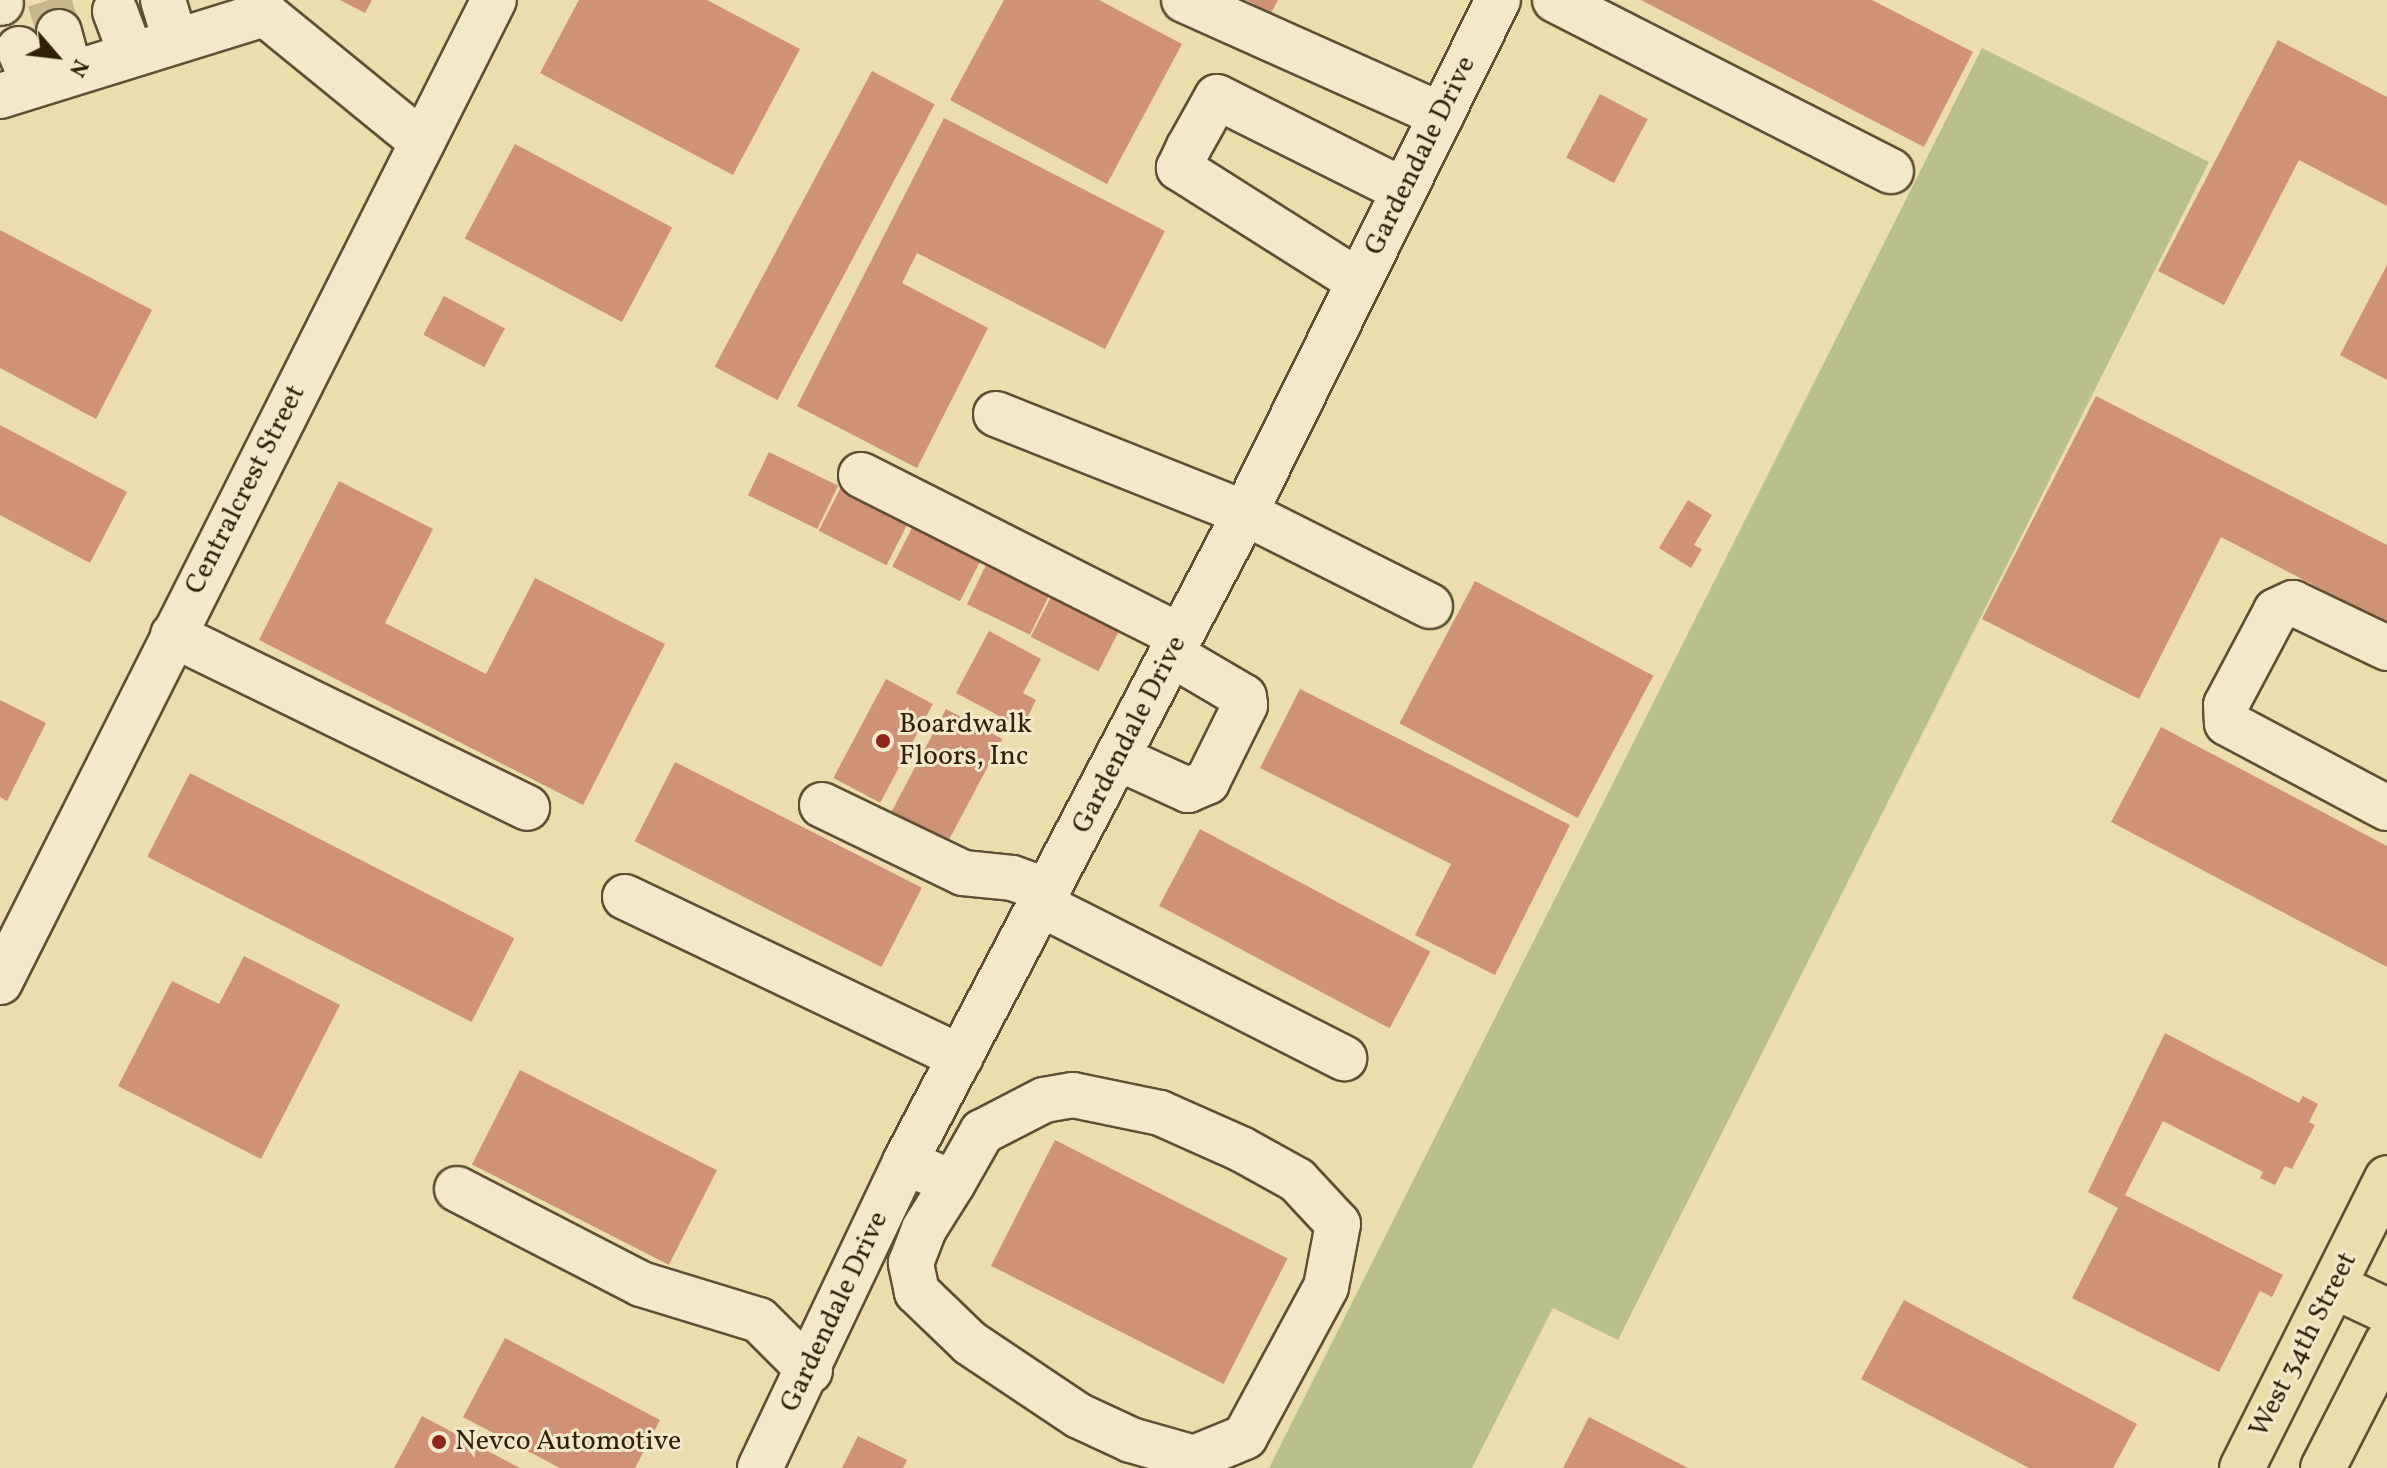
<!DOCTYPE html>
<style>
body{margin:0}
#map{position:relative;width:2387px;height:1468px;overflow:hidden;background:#ecddac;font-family:Vollkorn,serif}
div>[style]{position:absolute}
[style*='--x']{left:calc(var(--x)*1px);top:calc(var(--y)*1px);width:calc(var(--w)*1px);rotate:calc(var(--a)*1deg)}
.green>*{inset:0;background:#b9c088}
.building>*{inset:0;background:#d09276;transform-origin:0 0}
.minor-tunnel>*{height:44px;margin-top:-22px;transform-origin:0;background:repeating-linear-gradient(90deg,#c7b78b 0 44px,transparent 0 66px)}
.roads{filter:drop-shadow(2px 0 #604f32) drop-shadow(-2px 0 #604f32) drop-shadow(0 2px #604f32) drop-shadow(0 -2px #604f32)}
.minor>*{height:44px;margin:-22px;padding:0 22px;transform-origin:22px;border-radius:22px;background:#f3e9c9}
.major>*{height:44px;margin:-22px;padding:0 22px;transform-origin:22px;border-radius:22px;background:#ecddac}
.dots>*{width:22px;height:22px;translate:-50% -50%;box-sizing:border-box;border:4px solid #f3e9c9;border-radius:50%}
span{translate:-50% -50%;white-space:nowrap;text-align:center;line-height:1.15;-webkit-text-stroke:6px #f3e9c9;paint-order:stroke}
.street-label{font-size:28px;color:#322009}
.poi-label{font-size:28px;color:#322009}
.left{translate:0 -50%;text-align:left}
.north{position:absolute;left:16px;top:16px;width:80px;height:80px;-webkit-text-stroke:6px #f3e9c9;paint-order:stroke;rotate:118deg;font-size:22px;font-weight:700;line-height:32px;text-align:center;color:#322009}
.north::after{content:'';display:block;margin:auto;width:28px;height:36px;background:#322009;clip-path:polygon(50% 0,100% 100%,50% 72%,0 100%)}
</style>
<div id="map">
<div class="green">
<div style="clip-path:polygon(1982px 48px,2209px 162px,1618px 1340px,1553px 1308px,1472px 1468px,1269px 1468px)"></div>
</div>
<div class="building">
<div style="clip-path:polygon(340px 0,372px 0,365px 13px)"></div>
<div style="clip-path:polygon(579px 0,707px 0,800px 49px,733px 175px,540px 73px)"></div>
<div style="clip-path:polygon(1004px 0,1099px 0,1182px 44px,1107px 184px,950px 100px)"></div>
<div style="clip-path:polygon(1246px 0,1278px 0,1271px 13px)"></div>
<div style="clip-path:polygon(1641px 0,1872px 0,1973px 52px,1924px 147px)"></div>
<div style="clip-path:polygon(2278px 40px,2387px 97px,2387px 206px,2299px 160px,2224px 305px,2158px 271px)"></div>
<div style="left:872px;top:71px;width:71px;height:335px;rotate:28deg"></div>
<div style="left:1600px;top:94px;width:54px;height:72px;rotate:28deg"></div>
<div style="clip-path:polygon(944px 118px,1165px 231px,1105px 349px,917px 253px,902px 283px,988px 328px,917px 468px,797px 406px)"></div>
<div style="left:515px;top:144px;width:178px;height:107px;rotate:28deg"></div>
<div style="clip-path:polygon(0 230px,152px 310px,96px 419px,0 368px)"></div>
<div style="clip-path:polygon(2387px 265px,2387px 380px,2340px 355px)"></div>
<div style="left:444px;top:296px;width:69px;height:44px;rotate:28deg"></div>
<div style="clip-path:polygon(2096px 396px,2387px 545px,2387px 623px,2221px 537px,2139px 699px,1982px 619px)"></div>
<div style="clip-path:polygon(0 425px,127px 492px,90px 563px,0 515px)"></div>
<div style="left:769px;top:452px;width:77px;height:48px;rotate:26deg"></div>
<div style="clip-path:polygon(339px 481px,433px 529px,385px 623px,486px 674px,535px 578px,665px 644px,583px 805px,259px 640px)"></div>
<div style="left:841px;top:487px;width:76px;height:49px;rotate:27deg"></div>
<div style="clip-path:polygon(1688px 500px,1712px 515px,1694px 545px,1702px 549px,1691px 568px,1659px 548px)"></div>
<div style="left:914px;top:524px;width:76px;height:48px;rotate:27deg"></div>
<div style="left:988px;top:561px;width:70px;height:48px;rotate:26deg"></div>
<div style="left:1475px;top:581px;width:202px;height:161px;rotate:28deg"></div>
<div style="left:1053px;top:593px;width:76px;height:49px;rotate:27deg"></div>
<div style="clip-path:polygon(989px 631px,1041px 659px,1023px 693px,1036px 700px,1022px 728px,956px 693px)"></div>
<div style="left:886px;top:679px;width:53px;height:112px;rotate:28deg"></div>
<div style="clip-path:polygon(1300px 689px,1570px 825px,1495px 975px,1415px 935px,1451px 864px,1260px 768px)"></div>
<div style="clip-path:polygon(0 700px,46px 723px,7px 801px,0 797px)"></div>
<div style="left:946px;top:709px;width:64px;height:120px;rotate:28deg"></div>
<div style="clip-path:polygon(2161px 727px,2387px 846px,2387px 967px,2111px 822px)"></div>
<div style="left:675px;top:762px;width:277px;height:89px;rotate:27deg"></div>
<div style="left:190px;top:773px;width:364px;height:94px;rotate:27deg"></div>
<div style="left:1200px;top:829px;width:261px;height:87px;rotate:28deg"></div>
<div style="clip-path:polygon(244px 956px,340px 1005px,261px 1159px,118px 1086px,172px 981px,219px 1004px)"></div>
<div style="clip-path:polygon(2165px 1033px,2299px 1103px,2303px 1096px,2318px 1104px,2309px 1122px,2315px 1125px,2292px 1169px,2285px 1166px,2275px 1185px,2260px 1178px,2263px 1172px,2163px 1121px,2125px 1195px,2283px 1275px,2272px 1297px,2260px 1291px,2219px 1372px,2072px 1298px,2118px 1208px,2088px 1192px)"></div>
<div style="left:520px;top:1070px;width:221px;height:106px;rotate:27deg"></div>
<div style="left:1055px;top:1140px;width:261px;height:141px;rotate:27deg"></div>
<div style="clip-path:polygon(1904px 1300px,2137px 1424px,2113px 1468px,2029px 1468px,1861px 1379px)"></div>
<div style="clip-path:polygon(505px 1338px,660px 1420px,635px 1468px,560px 1468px,463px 1417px)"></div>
<div style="clip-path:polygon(422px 1416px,520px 1468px,394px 1468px)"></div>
<div style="clip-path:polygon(1589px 1417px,1688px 1468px,1563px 1468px)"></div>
<div style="clip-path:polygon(858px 1436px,907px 1460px,903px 1468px,842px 1468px)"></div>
</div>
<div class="minor-tunnel">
<div style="--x:49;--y:0;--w:34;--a:73"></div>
</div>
<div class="roads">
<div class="minor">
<div style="--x:0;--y:0;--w:3;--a:72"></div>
<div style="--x:163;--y:0;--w:42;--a:73.3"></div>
<div style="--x:1184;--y:0;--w:282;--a:24.1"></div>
<div style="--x:1555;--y:0;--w:377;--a:27"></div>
<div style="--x:115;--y:11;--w:46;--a:69.6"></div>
<div style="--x:265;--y:14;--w:203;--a:39.2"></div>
<div style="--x:59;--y:32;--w:42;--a:75"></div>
<div style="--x:19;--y:49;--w:39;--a:67"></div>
<div style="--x:0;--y:96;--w:277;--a:-17.2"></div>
<div style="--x:265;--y:14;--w:15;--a:-110"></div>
<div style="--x:1358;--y:281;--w:212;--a:-147.7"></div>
<div style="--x:1179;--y:168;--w:23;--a:-65"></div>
<div style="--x:1189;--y:147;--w:57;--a:-60.8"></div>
<div style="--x:1217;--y:97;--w:208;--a:26.6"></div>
<div style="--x:996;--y:414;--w:268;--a:21.7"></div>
<div style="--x:1245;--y:513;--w:207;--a:26.7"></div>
<div style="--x:861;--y:475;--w:357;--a:26.8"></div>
<div style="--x:173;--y:635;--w:394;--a:26"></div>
<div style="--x:2387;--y:648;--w:104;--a:-154.4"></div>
<div style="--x:2293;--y:603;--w:19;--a:155"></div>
<div style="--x:2276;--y:611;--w:106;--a:118"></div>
<div style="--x:2226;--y:705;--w:18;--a:87"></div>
<div style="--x:2227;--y:723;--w:181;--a:28"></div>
<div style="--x:1118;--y:758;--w:77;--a:24.6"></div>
<div style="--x:1188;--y:790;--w:21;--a:-23"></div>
<div style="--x:1207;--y:782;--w:86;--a:-63.7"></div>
<div style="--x:1245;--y:705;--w:8;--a:-97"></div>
<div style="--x:1244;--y:697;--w:85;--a:-149.5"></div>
<div style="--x:822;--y:805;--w:157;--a:25.7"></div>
<div style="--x:963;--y:873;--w:49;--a:5.8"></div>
<div style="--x:1012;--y:878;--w:39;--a:19"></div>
<div style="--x:625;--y:897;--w:372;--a:25.5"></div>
<div style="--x:1042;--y:905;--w:339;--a:26.9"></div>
<div style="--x:0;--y:982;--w:1099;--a:-63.3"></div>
<div style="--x:905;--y:1162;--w:52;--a:23.6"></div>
<div style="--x:953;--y:1183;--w:59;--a:-60.4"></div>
<div style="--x:982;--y:1132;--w:70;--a:-27.3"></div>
<div style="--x:1044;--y:1100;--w:29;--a:-10"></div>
<div style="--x:1073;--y:1095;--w:89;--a:11.7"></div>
<div style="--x:1160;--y:1113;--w:89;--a:24"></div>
<div style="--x:1241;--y:1149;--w:64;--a:29"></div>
<div style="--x:1297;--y:1180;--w:60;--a:47"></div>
<div style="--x:1338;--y:1224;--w:64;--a:100.8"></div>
<div style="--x:1326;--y:1287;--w:170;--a:118.4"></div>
<div style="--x:1245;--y:1437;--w:55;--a:157.6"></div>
<div style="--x:1194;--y:1458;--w:66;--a:-164.1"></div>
<div style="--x:1131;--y:1440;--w:57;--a:-155.2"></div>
<div style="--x:1079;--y:1416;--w:131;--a:-146.2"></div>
<div style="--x:970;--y:1343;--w:74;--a:-136.1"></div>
<div style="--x:917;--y:1292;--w:30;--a:-102"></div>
<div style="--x:911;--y:1263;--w:36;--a:-69"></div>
<div style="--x:924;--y:1229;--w:54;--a:-57.8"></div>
<div style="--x:457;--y:1189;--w:207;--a:27.3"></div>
<div style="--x:641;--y:1284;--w:123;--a:17"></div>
<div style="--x:759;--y:1320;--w:72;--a:45"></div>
<div style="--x:760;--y:1468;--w:339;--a:-64.6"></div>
<div style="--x:905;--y:1162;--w:733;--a:-62.35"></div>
<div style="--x:1245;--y:513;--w:572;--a:-63.75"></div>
</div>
<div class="major">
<div style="--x:2334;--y:1286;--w:59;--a:25.3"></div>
<div style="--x:2242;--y:1468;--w:324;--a:-63.4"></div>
<div style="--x:2323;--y:1468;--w:140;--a:-62.9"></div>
</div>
</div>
<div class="dots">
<div style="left:883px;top:741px;background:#8f2418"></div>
<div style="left:439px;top:1442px;background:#8f2418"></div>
</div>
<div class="street-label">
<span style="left:1421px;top:156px;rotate:-64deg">Gardendale Drive</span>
<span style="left:246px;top:490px;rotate:-63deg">Centralcrest Street</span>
<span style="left:1130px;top:735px;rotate:-63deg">Gardendale Drive</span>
<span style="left:835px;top:1312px;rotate:-65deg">Gardendale Drive</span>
<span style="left:2304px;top:1345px;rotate:-63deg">West 34th Street</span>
</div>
<div class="poi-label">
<span class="left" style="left:899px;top:741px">Boardwalk<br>Floors, Inc</span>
<span class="left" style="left:455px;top:1442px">Nevco Automotive</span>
</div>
<div class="north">N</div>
</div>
